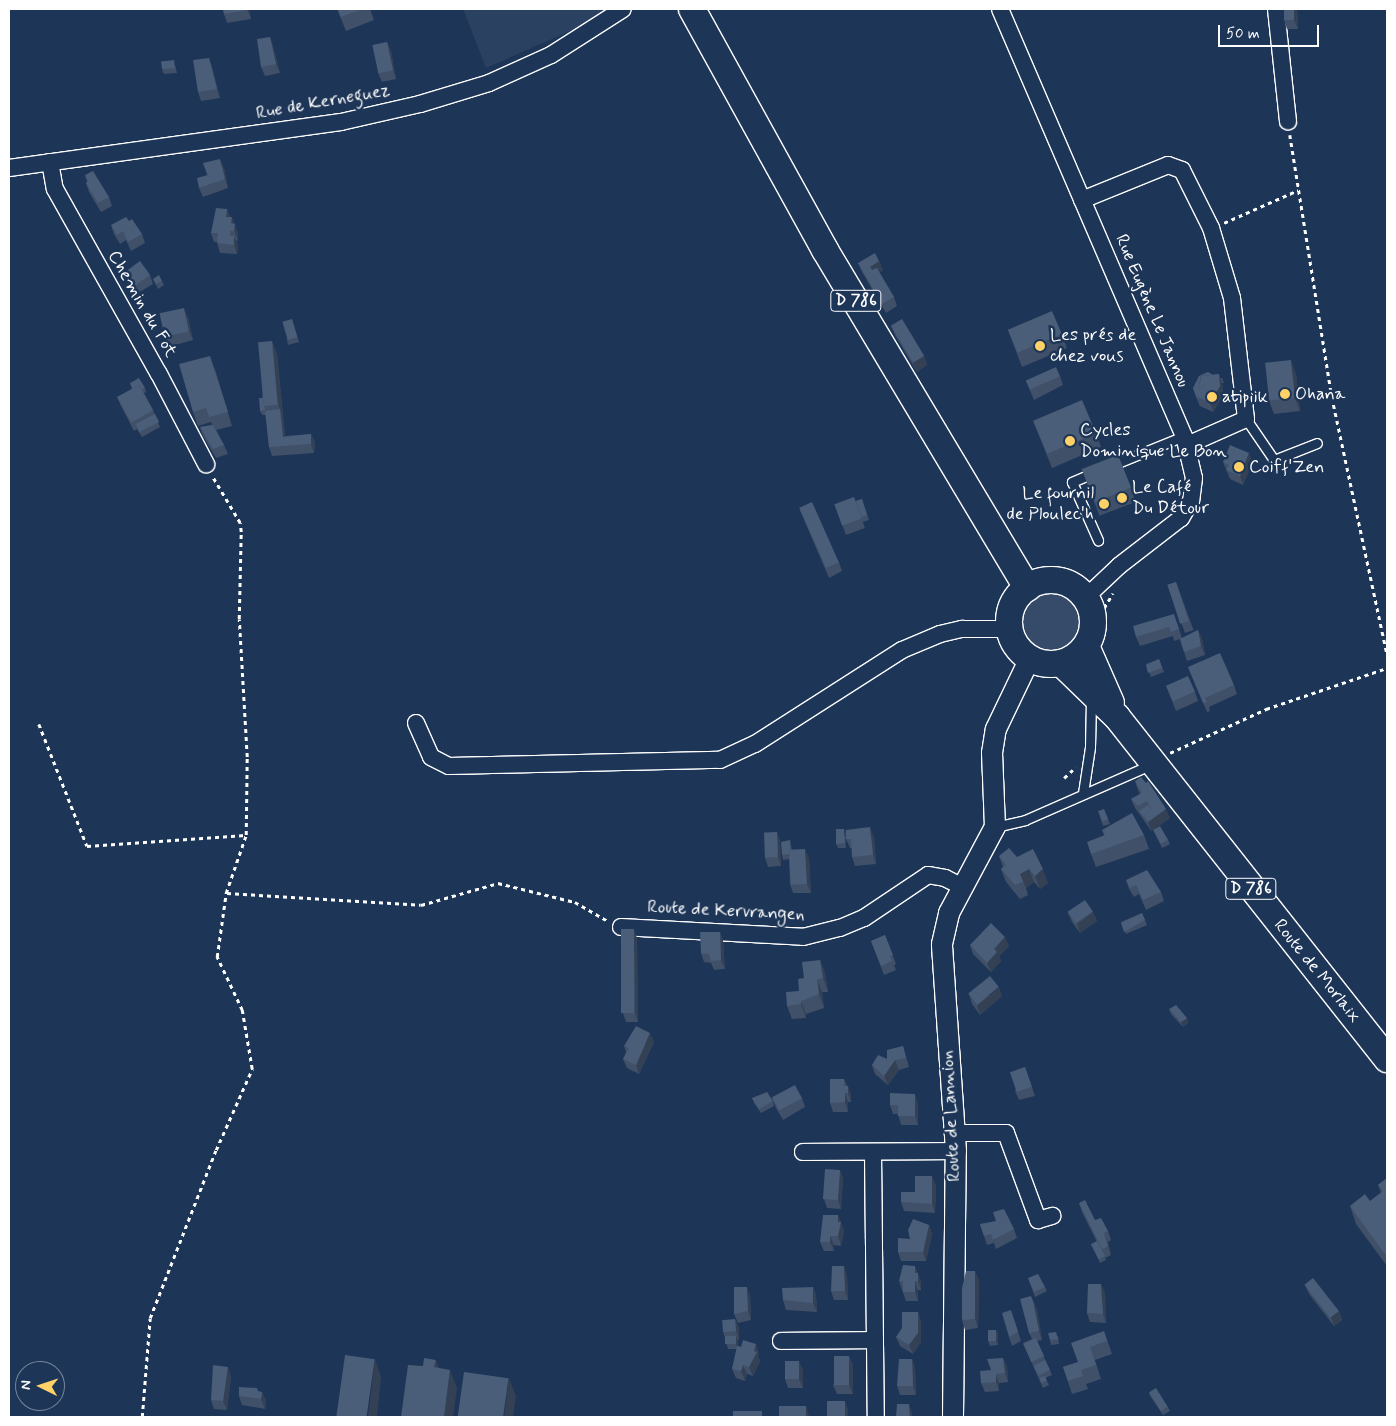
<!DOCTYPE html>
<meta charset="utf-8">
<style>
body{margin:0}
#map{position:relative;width:1396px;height:1426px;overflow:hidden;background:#1d3557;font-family:Mynerve,sans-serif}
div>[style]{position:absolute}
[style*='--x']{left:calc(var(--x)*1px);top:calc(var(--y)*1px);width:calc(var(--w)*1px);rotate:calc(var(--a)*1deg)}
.built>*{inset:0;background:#2a4161}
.green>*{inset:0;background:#364b69}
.round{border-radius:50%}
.path>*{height:2.5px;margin-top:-1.25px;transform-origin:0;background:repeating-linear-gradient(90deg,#fff 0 4px,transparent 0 8px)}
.roads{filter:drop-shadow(1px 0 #fff) drop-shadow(-1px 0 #fff) drop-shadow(0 1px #fff) drop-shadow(0 -1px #fff)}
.service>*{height:9px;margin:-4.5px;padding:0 4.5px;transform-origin:4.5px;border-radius:4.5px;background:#1d3557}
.minor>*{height:16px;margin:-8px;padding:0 8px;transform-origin:8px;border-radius:8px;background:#1d3557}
.tertiary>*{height:20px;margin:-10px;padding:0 10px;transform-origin:10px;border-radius:10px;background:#1d3557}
.primary>*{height:26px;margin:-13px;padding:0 13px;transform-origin:13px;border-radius:13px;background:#1d3557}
.primary>.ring{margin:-13px;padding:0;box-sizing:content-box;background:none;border:26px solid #1d3557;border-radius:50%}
.wall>*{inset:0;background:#405068;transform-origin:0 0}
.shaded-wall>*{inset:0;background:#344155}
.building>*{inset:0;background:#4a5d79;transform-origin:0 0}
.dots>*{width:14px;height:14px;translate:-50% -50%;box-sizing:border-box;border:2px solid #1d3557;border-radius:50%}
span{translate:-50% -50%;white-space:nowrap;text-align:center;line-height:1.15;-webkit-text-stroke:5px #1d3557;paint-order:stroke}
.shield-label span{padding:1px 4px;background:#1d3557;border:1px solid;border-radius:4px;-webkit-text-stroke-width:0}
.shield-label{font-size:16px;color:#fff;font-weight:700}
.street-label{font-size:18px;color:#fff}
.poi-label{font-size:18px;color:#fff}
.left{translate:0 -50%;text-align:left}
.right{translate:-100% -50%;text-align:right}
.frame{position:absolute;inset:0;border:10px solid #fff;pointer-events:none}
.north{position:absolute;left:15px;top:1361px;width:50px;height:50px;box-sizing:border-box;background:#1d3557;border:1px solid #77869a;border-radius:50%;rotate:274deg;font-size:14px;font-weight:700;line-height:20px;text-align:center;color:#fff}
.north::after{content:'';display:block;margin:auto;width:18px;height:22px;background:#ffd166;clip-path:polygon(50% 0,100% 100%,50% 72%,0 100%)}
.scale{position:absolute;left:1218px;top:25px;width:101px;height:22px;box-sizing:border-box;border:2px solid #fff;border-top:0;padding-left:6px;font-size:15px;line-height:18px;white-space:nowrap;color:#fff;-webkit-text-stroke:4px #1d3557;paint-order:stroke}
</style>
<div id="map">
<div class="built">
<div style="clip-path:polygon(463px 9px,608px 9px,600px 18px,486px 68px)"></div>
</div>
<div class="green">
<div class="round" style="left:1018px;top:586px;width:68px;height:68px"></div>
</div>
<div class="path">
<div style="--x:1290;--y:135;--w:265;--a:80.9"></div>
<div style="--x:1332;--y:397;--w:262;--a:77.9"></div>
<div style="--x:1224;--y:223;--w:81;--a:-24"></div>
<div style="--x:1102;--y:635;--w:27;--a:-86"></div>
<div style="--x:1104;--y:608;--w:17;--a:-59"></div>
<div style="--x:39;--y:724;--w:131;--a:68.5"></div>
<div style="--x:87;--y:846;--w:159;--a:-4"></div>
<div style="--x:1170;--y:753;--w:106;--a:-24.6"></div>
<div style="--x:1266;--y:709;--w:128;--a:-18.7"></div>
<div style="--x:1064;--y:778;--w:16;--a:-43"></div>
<div style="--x:227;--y:893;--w:194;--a:3.5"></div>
<div style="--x:421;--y:905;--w:80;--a:-15.9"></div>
<div style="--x:498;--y:883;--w:79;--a:13.9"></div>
<div style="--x:575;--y:902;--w:38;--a:30"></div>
<div style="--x:142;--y:1417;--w:99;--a:-85.4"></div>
<div style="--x:150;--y:1318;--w:180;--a:-68.6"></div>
<div style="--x:216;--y:1150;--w:89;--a:-66"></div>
<div style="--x:252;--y:1069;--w:60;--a:-99.6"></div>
<div style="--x:242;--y:1010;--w:59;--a:-115.3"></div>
<div style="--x:217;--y:957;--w:65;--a:-82"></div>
<div style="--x:226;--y:893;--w:61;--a:-71"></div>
<div style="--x:246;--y:835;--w:78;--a:-89.3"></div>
<div style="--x:247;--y:757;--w:138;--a:-93.3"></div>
<div style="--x:239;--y:619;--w:87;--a:-88.7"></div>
<div style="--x:241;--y:532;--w:9;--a:-96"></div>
<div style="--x:240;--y:523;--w:55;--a:-120.8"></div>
</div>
<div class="roads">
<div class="service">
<div style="--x:1246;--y:419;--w:50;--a:55.7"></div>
<div style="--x:1274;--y:460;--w:46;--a:-21.6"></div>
<div style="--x:1110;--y:466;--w:80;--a:-22.1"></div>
<div style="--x:1093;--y:473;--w:23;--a:157"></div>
<div style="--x:1072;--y:482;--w:64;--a:65.9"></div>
<div style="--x:1083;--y:793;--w:47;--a:-81.3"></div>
<div style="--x:1090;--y:747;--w:47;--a:-88.8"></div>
<div style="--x:995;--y:827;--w:31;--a:-13"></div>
<div style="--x:1025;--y:820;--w:127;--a:-23.7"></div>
</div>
<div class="minor">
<div style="--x:1000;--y:9;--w:465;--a:66.7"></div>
<div style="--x:1184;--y:436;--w:43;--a:76.6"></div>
<div style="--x:1194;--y:478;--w:23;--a:97"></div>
<div style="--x:1191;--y:501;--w:20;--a:120"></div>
<div style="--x:1181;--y:518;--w:78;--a:142.3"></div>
<div style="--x:1119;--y:566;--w:47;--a:136.7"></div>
<div style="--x:1276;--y:9;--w:113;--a:83.9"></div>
<div style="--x:50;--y:162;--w:27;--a:80"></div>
<div style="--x:55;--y:189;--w:212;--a:60.7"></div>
<div style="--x:159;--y:374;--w:102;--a:62.4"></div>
<div style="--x:9;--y:168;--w:335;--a:-7.9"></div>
<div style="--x:341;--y:122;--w:81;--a:-12.8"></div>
<div style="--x:420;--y:104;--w:72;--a:-16.9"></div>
<div style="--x:489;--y:83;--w:68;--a:-24.3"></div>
<div style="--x:551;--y:55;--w:85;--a:-32.6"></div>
<div style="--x:1082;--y:200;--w:93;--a:-22.1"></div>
<div style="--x:1168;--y:165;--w:15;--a:20"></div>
<div style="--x:1182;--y:170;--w:65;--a:63.4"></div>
<div style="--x:1211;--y:228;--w:73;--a:73.3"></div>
<div style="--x:1232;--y:298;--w:122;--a:83.4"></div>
<div style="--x:1246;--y:419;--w:64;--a:156.2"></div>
<div style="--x:416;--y:723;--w:37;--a:66"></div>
<div style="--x:431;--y:757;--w:20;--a:27"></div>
<div style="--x:449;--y:766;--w:271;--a:-1.3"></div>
<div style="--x:720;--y:760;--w:38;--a:-25"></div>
<div style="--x:755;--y:744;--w:174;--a:-32.6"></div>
<div style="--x:902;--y:650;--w:41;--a:-22.8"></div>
<div style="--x:940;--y:634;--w:23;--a:-13"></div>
<div style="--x:962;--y:629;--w:48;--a:0"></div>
<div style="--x:621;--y:927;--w:182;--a:3.1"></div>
<div style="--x:803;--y:937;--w:38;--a:-14"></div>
<div style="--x:840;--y:928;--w:26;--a:-23"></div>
<div style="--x:864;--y:918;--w:77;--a:-33.9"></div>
<div style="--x:928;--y:875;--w:17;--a:10"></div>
<div style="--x:945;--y:878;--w:18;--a:27"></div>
<div style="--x:955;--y:1133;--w:51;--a:0"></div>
<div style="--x:1006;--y:1133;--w:93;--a:69.8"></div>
<div style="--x:1038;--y:1220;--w:15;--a:-16"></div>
<div style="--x:803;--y:1152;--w:153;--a:-0.4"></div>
<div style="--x:873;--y:1152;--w:265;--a:89.4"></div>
<div style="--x:781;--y:1341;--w:94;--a:-0.6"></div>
</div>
<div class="tertiary">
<div style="--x:953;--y:1417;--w:266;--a:-89.4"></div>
<div style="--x:956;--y:1151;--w:207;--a:-93.9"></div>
<div style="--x:942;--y:944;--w:32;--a:-77"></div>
<div style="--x:949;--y:913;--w:98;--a:-61.9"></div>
<div style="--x:995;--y:827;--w:74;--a:-92.3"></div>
<div style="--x:992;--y:753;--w:24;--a:-81"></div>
<div style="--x:996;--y:729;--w:79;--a:-64.4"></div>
</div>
<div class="primary">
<div style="--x:692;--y:9;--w:275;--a:61.1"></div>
<div style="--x:825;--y:250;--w:394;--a:59.1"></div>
<div class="ring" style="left:1009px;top:580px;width:58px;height:58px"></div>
<div style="--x:1086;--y:646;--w:62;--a:66.3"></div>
<div style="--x:1061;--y:663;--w:78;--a:44"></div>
<div style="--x:1117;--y:717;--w:436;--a:51.7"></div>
</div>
</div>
<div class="wall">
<div style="clip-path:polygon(223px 9px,249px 9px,251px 19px,227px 23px,224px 14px)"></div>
<div style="clip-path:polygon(337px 9px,370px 9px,374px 20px,346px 31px)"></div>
<div style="clip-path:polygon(1297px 9px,1298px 29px,1287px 29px,1284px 20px)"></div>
<div style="clip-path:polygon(270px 37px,273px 46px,280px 73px,265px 76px,261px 67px)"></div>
<div style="clip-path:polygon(387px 42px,391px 51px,396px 79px,382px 82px,378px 73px)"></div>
<div style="clip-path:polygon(209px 58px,212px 67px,220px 98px,201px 101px,198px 92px)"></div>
<div style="clip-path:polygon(175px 65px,177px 73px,164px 74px,162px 70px)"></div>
<div style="clip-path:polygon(203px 163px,224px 168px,228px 188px,203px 197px,199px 188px,207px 175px)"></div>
<div style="clip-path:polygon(85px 175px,109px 197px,112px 206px,101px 212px,89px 192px,86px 183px,87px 182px)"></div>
<div style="clip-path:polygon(227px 209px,230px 217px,234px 223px,238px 233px,238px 241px,236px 240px,238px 246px,237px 254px,220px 253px,217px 242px,214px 242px,211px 233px)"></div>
<div style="clip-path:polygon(129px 221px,142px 234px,145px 243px,131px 251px,126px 240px,120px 244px,114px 234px,111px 225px)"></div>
<div style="clip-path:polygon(879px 261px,883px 270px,879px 272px,894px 297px,897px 306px,886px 313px,862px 272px,858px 263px)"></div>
<div style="clip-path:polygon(124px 271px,150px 275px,153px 284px,136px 294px,128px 280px)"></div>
<div style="clip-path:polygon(153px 279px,162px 281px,164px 285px,158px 289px)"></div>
<div style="clip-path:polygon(188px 317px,193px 340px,168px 347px,165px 337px)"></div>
<div style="clip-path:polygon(292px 319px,299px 342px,288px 345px,287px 340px)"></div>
<div style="clip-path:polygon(891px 326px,924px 356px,927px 365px,917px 372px,895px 335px)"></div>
<div style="clip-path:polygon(1008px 330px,1062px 334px,1067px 348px,1022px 367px)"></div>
<div style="clip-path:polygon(272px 341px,277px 354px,285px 436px,311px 434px,315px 443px,314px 453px,272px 456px,269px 447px,266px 415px,262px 415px,260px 411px)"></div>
<div style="clip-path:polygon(215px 369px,232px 426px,216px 430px,224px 445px,228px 454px,216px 458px,203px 436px,200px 427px,212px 425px,211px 422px,198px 426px,193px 412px)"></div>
<div style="clip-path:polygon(1219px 374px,1220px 378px,1222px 378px,1224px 383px,1222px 383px,1223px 396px,1213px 412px,1200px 406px,1200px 407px,1193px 388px,1213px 375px)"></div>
<div style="clip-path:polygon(1296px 374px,1300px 411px,1274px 414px,1269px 401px)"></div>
<div style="clip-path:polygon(1060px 376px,1063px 385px,1034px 400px,1026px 381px)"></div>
<div style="clip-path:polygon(130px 383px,145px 388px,146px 392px,144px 393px,153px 410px,160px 427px,142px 437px,137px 429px,134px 431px,121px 406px,117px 397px,132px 389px)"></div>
<div style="clip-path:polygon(1033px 421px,1096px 433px,1101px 447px,1052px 468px)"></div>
<div style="left:1118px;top:455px;width:50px;height:39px;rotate:69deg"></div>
<div style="clip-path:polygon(1223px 462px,1253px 462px,1243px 485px,1230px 479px)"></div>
<div style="clip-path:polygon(862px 499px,869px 520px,863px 522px,860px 514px,865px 528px,846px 535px,835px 505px,856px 501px)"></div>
<div style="clip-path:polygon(799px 508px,839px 562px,842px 571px,829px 578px)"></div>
<div style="left:1176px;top:582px;width:51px;height:9px;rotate:70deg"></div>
<div style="clip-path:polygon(1177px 623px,1182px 638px,1198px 630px,1202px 639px,1205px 655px,1187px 661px,1180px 639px,1174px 641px,1173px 636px,1140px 646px,1136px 637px)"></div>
<div style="left:1159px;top:659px;width:14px;height:14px;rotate:69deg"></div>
<div style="clip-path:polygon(1188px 667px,1234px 685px,1237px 694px,1209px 707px,1210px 711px,1207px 712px)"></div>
<div style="clip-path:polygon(1166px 686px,1195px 692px,1198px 701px,1176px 711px)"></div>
<div style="clip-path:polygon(1135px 781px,1170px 818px,1151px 831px,1141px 816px,1135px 808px,1131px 799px,1140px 794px,1138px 790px)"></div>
<div style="clip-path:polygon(1104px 809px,1110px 824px,1103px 826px,1098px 811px)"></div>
<div style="clip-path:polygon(1102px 830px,1144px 835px,1149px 849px,1096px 867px,1091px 854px,1104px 835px)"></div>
<div style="clip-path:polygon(1153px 830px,1168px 840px,1170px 844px,1162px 848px)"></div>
<div style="clip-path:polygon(777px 832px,780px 841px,781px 866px,768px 867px,765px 858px)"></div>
<div style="clip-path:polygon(846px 834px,874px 837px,876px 864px,855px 866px,852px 857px,852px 848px,850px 848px,846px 839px,846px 835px,846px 848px,838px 848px,836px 844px)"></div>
<div style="clip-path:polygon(790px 840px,792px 850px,809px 858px,811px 893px,793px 893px,790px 884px,789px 859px,783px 860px,782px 855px)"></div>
<div style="clip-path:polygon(999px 856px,1017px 857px,1048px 883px,1040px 889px,1034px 882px,1026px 888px,1028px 895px,1020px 899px,1006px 882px,1001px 869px,1003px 867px)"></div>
<div style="clip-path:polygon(1126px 880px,1161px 892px,1164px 901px,1146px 910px,1139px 894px,1134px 897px,1129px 889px)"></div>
<div style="clip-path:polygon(1093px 912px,1097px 921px,1080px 933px,1072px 922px,1068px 913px)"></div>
<div style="left:1142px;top:913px;width:13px;height:23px;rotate:67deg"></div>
<div style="clip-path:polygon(720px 932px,723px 941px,725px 969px,714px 970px,711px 963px,704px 962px,701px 953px)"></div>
<div style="clip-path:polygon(885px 935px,896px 964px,894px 965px,896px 970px,884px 975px,871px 941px)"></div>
<div style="clip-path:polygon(637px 938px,638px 1022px,626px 1022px,623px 1013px)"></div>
<div style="clip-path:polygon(970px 945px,1009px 946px,999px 956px,1001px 961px,991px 972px,973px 954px)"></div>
<div style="clip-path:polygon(820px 960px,825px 973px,828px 992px,822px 992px,824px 1008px,806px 1014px,806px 1018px,792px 1019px,787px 1006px,799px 991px,804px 978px)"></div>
<div style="clip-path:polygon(969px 994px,1002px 996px,980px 1015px,972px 1004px)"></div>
<div style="clip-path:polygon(1169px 1009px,1187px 1018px,1188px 1023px,1183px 1027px,1171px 1014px)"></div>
<div style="clip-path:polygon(654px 1042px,639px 1074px,627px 1068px,623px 1059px,626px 1052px,624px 1046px)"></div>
<div style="clip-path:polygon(903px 1046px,909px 1067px,899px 1070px,888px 1085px,875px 1074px,872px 1065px,887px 1059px)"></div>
<div style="clip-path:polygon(1025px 1067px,1035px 1096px,1019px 1100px,1015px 1091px)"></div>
<div style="clip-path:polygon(844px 1079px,847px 1086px,848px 1086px,851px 1095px,851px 1102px,848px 1102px,848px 1112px,833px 1112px,830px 1103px)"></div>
<div style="clip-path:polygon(752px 1098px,773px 1101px,774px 1106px,761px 1113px,754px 1103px)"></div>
<div style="clip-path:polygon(772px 1098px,802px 1098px,805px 1107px,783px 1120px,776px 1108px)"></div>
<div style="clip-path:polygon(918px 1104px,918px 1125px,901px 1125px,898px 1114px,893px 1114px,890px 1105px)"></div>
<div style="clip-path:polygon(840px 1170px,843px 1179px,841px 1209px,827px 1208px,824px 1199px)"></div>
<div style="clip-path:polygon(1387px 1178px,1387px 1266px,1356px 1224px,1350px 1206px,1370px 1201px,1381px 1193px,1378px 1185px)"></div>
<div style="clip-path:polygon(936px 1185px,935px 1213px,904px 1211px,901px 1202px,915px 1192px)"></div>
<div style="clip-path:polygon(1079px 1203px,1095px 1220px,1108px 1231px,1111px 1240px,1108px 1242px,1111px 1255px,1105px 1258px,1106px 1260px,1100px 1263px,1091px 1244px,1097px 1242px,1082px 1212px)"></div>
<div style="clip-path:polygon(838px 1215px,844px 1231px,841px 1246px,834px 1245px,834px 1251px,824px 1251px,820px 1242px)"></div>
<div style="clip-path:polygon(980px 1224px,1014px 1229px,1017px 1238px,996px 1249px,994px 1243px,987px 1245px)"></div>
<div style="clip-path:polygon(929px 1225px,932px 1234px,926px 1261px,901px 1261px,898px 1252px,910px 1239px)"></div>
<div style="clip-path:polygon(915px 1266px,921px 1282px,921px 1290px,918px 1290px,918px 1301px,906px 1301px,899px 1281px)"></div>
<div style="clip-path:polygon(847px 1275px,848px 1300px,834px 1300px,831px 1291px)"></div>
<div style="clip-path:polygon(1028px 1278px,1045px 1287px,1047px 1291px,1035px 1297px)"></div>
<div style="clip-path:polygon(979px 1280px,978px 1328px,965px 1330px,962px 1320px)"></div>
<div style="clip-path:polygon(1305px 1285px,1339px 1311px,1342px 1320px,1334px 1326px,1309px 1294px)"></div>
<div style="clip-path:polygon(813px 1287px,816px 1296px,817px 1312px,786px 1310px,783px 1300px)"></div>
<div style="clip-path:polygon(1105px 1293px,1106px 1323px,1090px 1322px,1087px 1313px)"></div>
<div style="clip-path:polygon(750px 1296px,751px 1320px,738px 1323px,734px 1314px)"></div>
<div style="clip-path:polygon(1033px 1301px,1037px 1310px,1042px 1340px,1037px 1341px,1052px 1375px,1045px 1378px,1049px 1385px,1043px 1388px,1023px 1343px,1032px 1339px,1029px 1333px)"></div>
<div style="clip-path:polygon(918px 1312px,921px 1322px,921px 1342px,913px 1354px,900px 1346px,896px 1337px)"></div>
<div style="clip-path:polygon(735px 1319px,739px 1328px,739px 1340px,738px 1340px,738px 1346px,759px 1353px,758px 1356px,760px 1361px,753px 1376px,747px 1374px,745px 1381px,736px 1378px,732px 1369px,737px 1349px,728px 1349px,723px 1331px)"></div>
<div style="clip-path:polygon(1014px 1319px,1021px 1341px,1012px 1346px,1009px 1337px)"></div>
<div style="clip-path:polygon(996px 1330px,998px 1334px,998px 1345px,990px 1346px,988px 1341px)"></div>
<div style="clip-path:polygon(1104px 1331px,1112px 1354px,1095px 1360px,1101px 1379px,1086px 1384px,1088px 1389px,1072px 1394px,1063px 1367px,1078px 1362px)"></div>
<div style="clip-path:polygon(1058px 1336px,1059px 1344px,1051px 1345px,1050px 1340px)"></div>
<div style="clip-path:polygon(849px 1356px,853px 1365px,853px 1394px,837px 1394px,833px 1385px)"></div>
<div style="clip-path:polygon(1003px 1358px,1007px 1367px,1008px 1382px,999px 1383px,999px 1391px,985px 1392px,981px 1383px,991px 1370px)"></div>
<div style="clip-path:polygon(912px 1359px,915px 1368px,916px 1395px,900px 1395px,897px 1386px)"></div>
<div style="clip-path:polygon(803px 1370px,803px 1388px,788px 1388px,785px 1379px)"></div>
<div style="clip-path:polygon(231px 1376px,227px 1410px,214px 1409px,211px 1400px)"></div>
<div style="clip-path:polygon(262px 1392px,266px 1401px,265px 1409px,242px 1405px,239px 1396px)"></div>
<div style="clip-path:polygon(1149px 1392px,1168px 1407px,1170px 1411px,1163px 1415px,1150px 1396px)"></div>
</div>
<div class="shaded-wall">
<div style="clip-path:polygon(247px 9px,249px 9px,251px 19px)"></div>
<div style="clip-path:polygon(1294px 9px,1297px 9px,1298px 29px,1294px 20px)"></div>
<div style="clip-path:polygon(270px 37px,273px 46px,280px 73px,276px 64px)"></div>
<div style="clip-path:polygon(387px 42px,391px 51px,396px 79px,393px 70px)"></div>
<div style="clip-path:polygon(209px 58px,212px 67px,220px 98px,217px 89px)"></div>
<div style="clip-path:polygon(220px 159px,224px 168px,228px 188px,225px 179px)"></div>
<div style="clip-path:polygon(227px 209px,230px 218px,226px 217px)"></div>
<div style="clip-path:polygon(232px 217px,238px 233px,238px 241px,231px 223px)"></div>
<div style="clip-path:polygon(234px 236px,238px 246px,237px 254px,234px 245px)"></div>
<div style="clip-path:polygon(879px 261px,883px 270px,873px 276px,870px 267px)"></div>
<div style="clip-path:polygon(184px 308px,188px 317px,193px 340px,189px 331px)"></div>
<div style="clip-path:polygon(272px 341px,277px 354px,283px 418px,278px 405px)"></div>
<div style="clip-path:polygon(210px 356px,215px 369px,232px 426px,228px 412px)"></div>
<div style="clip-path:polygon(924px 356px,927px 365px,917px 372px,913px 363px)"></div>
<div style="clip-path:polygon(1291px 360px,1296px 374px,1300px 411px,1295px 398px)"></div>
<div style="clip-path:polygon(1219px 374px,1222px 383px,1223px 396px,1213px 412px,1210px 403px)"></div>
<div style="clip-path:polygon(280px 409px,283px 418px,286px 446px,283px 437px)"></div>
<div style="clip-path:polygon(311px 434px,315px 443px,314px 453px,311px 444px)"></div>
<div style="clip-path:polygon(1249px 453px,1253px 462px,1243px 485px,1240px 476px)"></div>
<div style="clip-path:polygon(1198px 630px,1202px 639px,1205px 655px,1201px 646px)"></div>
<div style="clip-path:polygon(1166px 809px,1170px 818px,1151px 831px,1148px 822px)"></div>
<div style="clip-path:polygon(870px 827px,874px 837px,876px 864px,873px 855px)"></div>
<div style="clip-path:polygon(844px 829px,846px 834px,846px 848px,845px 843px)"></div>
<div style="clip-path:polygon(777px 832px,780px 841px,781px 866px,778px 857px)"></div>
<div style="clip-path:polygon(805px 849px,809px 858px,811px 893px,807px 884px)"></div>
<div style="clip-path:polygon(1029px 869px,1034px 882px,1026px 888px,1020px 874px)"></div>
<div style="clip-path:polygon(1043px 869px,1048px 883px,1040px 889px,1035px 876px)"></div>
<div style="clip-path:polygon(1093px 912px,1097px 921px,1080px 933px,1077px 924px)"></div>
<div style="clip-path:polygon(634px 929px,637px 938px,638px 1022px,635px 1013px)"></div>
<div style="clip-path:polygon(720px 932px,723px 941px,725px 969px,721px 960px)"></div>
<div style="clip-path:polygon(1005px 937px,1009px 946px,999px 956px,1001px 961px,991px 972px,987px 963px,994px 949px)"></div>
<div style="clip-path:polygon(820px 960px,825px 973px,828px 992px,823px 978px)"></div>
<div style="clip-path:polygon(817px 979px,822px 992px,824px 1008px,819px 994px)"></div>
<div style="clip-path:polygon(999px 987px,1002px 996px,980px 1015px,977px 1006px)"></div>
<div style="clip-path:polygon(801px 1001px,806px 1014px,806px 1018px,801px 1004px)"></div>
<div style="clip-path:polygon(1187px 1018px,1188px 1023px,1183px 1027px,1181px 1022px)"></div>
<div style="clip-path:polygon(650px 1033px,654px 1042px,639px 1074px,636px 1065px)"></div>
<div style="clip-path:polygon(895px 1060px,899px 1070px,888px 1085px,884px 1076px)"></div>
<div style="clip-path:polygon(848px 1086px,851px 1095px,851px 1102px,848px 1093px)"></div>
<div style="clip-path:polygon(845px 1093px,848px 1102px,848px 1112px,845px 1102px)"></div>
<div style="clip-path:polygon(915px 1094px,918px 1104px,918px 1125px,915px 1116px)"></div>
<div style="clip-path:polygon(840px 1170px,843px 1179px,841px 1209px,838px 1200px)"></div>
<div style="clip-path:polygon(932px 1176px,936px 1185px,935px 1213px,932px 1204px)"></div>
<div style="clip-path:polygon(838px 1215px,844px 1231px,841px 1246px,838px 1236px)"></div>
<div style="clip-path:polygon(929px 1225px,932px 1234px,926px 1261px,923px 1252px)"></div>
<div style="clip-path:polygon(1104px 1233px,1108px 1242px,1111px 1255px,1108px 1246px)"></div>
<div style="clip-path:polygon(830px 1236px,834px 1245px,834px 1251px,830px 1242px)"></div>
<div style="clip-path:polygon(844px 1266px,847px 1275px,848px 1300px,845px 1291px)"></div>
<div style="clip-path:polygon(915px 1266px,921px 1282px,921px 1290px,915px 1273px)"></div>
<div style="clip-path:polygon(975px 1271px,979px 1280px,978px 1328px,975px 1319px)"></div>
<div style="clip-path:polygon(915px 1281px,918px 1290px,918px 1301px,915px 1292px)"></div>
<div style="clip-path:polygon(1101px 1284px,1105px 1293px,1106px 1323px,1103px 1314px)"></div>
<div style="clip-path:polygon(747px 1287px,750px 1296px,751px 1320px,748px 1311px)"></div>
<div style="clip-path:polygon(813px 1287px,816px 1296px,817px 1312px,813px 1303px)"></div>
<div style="clip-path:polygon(1033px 1301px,1037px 1310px,1042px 1340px,1039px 1331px)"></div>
<div style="clip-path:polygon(1339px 1311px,1342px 1320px,1334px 1326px,1331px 1317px)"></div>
<div style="clip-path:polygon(918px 1312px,921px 1322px,921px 1342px,913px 1354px,909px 1345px)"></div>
<div style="clip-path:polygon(735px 1319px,739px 1328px,739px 1340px,736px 1331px)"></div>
<div style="clip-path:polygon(996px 1330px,998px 1334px,998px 1345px,996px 1340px)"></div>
<div style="clip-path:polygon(736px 1336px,738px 1340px,738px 1349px,736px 1344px)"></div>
<div style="clip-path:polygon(756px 1344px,759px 1353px,758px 1356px,760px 1361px,753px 1376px,749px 1367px)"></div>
<div style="clip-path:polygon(849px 1356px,853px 1365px,853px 1394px,849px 1385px)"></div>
<div style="clip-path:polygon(1003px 1358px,1007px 1367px,1008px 1382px,1005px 1373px)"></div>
<div style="clip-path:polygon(375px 1359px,381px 1377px,377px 1417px,368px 1417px)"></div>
<div style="clip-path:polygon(912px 1359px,915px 1368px,916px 1395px,913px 1386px)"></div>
<div style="clip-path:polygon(436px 1360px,442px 1378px,434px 1367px)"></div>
<div style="clip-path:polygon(799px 1361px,803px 1370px,803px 1388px,799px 1379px)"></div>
<div style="clip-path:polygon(743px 1365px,747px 1374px,745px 1381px,741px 1371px)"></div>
<div style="clip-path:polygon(228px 1367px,231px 1376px,227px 1410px,223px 1401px)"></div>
<div style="clip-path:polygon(450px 1370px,457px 1388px,453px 1417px,444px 1417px)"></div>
<div style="clip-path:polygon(996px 1374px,999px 1383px,999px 1391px,996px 1382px)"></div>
<div style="clip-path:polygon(509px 1378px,516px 1396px,513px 1417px,504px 1417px)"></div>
<div style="clip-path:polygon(262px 1392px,266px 1401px,265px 1409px,261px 1399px)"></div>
<div style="clip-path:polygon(845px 1401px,848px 1410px,848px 1417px,844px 1417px)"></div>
<div style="clip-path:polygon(909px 1404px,912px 1413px,912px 1417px,910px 1417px)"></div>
<div style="clip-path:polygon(806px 1406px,809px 1416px,809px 1417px,805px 1417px)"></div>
</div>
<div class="building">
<div style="clip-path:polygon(223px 9px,247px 9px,247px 10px,224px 14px)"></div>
<div style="clip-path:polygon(338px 9px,362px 9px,341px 17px)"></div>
<div style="left:1284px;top:9px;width:10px;height:11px"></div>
<div style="clip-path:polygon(270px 37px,276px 64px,261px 67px,257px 39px)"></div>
<div style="left:387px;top:42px;width:29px;height:15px;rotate:78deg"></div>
<div style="clip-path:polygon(209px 58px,217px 89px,198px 92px,193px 60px)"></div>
<div style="left:174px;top:60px;width:8px;height:13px;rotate:83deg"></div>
<div style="clip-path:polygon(220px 159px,225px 179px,199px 188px,197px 178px,208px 175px,203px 163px)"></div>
<div style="clip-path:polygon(93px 171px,109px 197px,98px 203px,86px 183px,88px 181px,85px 175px)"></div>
<div style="clip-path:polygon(216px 208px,227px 209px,226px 217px,232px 217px,231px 223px,235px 224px,234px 231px,230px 231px,230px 236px,234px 236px,234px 245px,217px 243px,218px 233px,211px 233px)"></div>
<div style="clip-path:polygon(126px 217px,129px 221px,132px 219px,142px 234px,128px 242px,123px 231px,117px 235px,111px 225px)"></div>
<div style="clip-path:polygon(875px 253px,879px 261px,870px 267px,872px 270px,877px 268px,894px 297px,882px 304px,858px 263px)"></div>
<div style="left:140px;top:261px;width:17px;height:19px;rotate:54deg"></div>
<div style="clip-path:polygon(159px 275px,162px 281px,156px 284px,153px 279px)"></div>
<div style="left:184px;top:308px;width:24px;height:25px;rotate:78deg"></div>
<div style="left:1052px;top:311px;width:25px;height:48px;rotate:67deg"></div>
<div style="left:292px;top:319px;width:19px;height:10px;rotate:74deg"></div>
<div style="left:902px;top:319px;width:43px;height:13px;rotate:59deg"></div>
<div style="left:272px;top:341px;width:64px;height:14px;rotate:85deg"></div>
<div style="clip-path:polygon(210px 356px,228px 412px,209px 417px,206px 408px,193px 412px,179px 364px)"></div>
<div style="left:1291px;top:360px;width:38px;height:26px;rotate:84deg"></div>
<div style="left:1056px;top:367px;width:10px;height:33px;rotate:66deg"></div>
<div style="clip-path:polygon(1208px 372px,1213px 375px,1201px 376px,1197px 397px,1198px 402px,1193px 388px,1199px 376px)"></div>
<div style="clip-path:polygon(1219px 374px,1220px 386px,1210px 403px,1197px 397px,1201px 376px)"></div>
<div style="clip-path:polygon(139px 378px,145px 388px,142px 389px,139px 385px,133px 389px,130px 383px)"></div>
<div style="left:139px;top:385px;width:29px;height:25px;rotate:61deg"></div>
<div style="clip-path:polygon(259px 398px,263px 398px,264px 406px,265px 410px,260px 411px)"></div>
<div style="left:1082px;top:400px;width:36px;height:53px;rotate:67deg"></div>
<div style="clip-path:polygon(280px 409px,283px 437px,311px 434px,311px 444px,269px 447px,265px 411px)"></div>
<div style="left:155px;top:414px;width:9px;height:22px;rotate:63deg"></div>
<div style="clip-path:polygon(213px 425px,224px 445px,213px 449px,200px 427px)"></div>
<div style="clip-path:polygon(1230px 445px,1249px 453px,1240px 476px,1226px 470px,1229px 465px,1223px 462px)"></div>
<div style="left:1118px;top:455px;width:35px;height:39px;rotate:68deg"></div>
<div style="left:854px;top:497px;width:23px;height:21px;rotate:70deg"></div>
<div style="clip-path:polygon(862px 499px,867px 515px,862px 517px,856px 501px)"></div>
<div style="left:812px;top:502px;width:66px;height:14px;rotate:66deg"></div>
<div style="left:1176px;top:582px;width:41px;height:9px;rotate:72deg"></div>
<div style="clip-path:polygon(1174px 614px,1179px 629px,1171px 632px,1169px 627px,1136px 637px,1133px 626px)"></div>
<div style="clip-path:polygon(1198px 630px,1201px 646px,1184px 652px,1180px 639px)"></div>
<div style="clip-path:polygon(1220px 653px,1234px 685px,1205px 698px,1207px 702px,1203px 703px,1188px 667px)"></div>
<div style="clip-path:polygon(1159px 659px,1162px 668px,1148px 673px,1146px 665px)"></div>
<div style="left:1188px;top:676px;width:17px;height:24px;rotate:66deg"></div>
<div style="clip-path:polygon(1141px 777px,1146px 783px,1148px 781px,1166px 809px,1148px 822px,1144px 816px,1152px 810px,1147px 801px,1138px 806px,1131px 799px,1142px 793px,1135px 781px)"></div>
<div style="clip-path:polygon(1148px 805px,1152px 810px,1144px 816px,1146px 820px,1139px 811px)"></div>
<div style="left:1104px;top:809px;width:11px;height:6px;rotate:68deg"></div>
<div style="clip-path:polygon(1132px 813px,1144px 835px,1091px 854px,1087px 842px,1105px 835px,1102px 830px)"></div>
<div style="left:1160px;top:826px;width:16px;height:8px;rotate:60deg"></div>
<div style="clip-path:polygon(870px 827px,873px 855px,852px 857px,851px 839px,846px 839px,846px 830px)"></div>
<div style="clip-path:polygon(836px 829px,844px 829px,845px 843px,836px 844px)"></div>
<div style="left:777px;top:832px;width:25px;height:13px;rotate:88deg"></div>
<div style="clip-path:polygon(790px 840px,790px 850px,789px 850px,789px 854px,782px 855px,781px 842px)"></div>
<div style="clip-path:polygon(1009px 848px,1017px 857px,1033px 849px,1043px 869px,1035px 876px,1029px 869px,1020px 874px,1023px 882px,1015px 885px,1001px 869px,1006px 865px,999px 856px)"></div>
<div style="left:805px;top:849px;width:35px;height:16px;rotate:87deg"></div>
<div style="clip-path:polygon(1147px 870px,1161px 892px,1143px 900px,1136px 885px,1130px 888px,1126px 880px)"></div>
<div style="left:1085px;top:900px;width:14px;height:21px;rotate:56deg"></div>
<div style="clip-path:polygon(1142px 913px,1145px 920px,1124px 932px,1121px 923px)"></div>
<div style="clip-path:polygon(991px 923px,1005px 937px,994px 949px,997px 952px,987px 963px,970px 945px)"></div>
<div style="left:621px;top:929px;width:13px;height:84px"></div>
<div style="clip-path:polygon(700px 932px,720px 932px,721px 960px,711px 961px,709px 954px,701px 953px)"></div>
<div style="clip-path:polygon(885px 935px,893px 955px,890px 956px,892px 961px,881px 966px,871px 941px)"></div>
<div style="clip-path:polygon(820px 960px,823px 978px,817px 979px,819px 994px,801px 1001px,801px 1004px,787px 1006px,786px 992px,799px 991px,798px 979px,804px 978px,802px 962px)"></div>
<div style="left:990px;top:976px;width:14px;height:28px;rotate:51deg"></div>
<div style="clip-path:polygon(1176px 1005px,1187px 1018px,1181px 1022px,1169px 1009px)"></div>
<div style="clip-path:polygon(636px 1026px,650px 1033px,636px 1065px,623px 1059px,629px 1048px,624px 1046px)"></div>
<div style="clip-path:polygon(903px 1046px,906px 1058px,895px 1060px,884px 1076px,872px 1065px,878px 1055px,887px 1059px,887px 1050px)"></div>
<div style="left:1025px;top:1067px;width:21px;height:16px;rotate:71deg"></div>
<div style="clip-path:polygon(830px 1079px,844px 1079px,844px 1086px,848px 1086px,848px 1093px,845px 1093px,845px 1102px,830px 1103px)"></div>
<div style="left:795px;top:1085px;width:15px;height:26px;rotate:62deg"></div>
<div style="clip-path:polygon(767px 1092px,773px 1101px,759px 1109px,752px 1098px)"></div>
<div style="clip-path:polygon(890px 1093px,915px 1094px,915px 1116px,898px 1116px,898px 1105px,890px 1105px)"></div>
<div style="left:825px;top:1169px;width:15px;height:30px;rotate:4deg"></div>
<div style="clip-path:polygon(915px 1176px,932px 1176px,932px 1204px,901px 1202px,901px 1192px,915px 1192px)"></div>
<div style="clip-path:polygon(1387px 1178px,1387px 1257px,1350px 1206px,1365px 1194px,1370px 1201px,1383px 1191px,1378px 1185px)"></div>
<div style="clip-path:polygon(1085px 1200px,1095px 1220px,1101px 1218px,1108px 1231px,1104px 1233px,1108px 1246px,1102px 1249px,1079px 1203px)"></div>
<div style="clip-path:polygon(1004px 1209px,1014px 1229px,993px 1240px,991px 1234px,984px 1236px,980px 1224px,996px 1221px,993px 1212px)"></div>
<div style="clip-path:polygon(823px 1215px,838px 1215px,838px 1222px,841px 1222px,838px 1236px,830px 1236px,830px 1242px,820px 1242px)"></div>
<div style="clip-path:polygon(913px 1219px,929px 1225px,923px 1252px,898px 1252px,898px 1238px,910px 1239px,908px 1230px)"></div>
<div style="left:1097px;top:1241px;width:17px;height:7px;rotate:62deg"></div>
<div style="clip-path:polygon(903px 1265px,915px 1266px,915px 1273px,918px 1273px,918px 1281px,915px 1281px,915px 1292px,903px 1292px,903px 1281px,899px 1281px)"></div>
<div style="clip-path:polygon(832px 1266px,844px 1266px,845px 1291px,831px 1291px)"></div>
<div style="clip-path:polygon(966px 1271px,975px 1271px,975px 1319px,962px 1320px,962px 1288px)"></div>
<div style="clip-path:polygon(1038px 1274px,1045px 1287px,1034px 1292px,1028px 1278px)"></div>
<div style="left:1313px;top:1278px;width:42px;height:11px;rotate:52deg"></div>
<div style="clip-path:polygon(1088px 1284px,1101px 1284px,1103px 1314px,1087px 1313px)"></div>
<div style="clip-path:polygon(734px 1287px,747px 1287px,748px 1311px,734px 1314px)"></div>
<div style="clip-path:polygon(813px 1287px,813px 1303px,783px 1300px,782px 1288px)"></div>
<div style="clip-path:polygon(1031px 1296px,1033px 1301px,1039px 1331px,1029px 1333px,1020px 1299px)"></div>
<div style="clip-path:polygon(1011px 1310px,1018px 1332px,1009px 1337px,1002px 1313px)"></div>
<div style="clip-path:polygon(902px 1312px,918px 1312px,918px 1333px,909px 1345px,896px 1337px,902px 1328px)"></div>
<div style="left:735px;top:1319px;width:12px;height:13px;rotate:85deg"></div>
<div style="left:988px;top:1330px;width:8px;height:11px"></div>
<div style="clip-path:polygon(1104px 1331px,1107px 1341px,1090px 1347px,1096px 1365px,1081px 1370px,1083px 1376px,1068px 1381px,1063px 1367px,1078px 1362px,1071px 1343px)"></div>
<div style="clip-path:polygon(1056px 1332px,1058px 1339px,1050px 1340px,1048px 1333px)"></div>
<div style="left:725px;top:1336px;width:11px;height:8px"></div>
<div style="left:1036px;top:1338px;width:20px;height:14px;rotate:66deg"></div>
<div style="clip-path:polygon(743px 1340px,756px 1344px,754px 1351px,757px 1352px,749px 1367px,743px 1365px,741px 1371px,732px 1369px,737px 1346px,741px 1347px)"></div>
<div style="left:345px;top:1355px;width:30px;height:62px;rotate:8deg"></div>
<div style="left:834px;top:1356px;width:15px;height:29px"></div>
<div style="clip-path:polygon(424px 1358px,436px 1360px,434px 1367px,450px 1370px,444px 1417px,401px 1417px,408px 1365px,423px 1366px)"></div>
<div style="clip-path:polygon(1003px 1358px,1005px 1373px,996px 1374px,996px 1382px,981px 1383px,980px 1371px,991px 1370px,987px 1359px)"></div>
<div style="clip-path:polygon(899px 1359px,912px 1359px,913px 1386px,897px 1386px)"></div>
<div style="left:1045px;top:1360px;width:11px;height:13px;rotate:63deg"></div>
<div style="left:785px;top:1361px;width:14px;height:18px"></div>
<div style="clip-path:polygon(213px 1365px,228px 1367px,223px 1401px,211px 1400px)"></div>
<div style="left:464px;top:1372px;width:45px;height:45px;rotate:8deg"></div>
<div style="left:1045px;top:1376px;width:5px;height:6px;rotate:68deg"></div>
<div style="clip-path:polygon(239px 1387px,257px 1388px,258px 1391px,262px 1392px,261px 1399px,239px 1396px)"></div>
<div style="left:1156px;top:1388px;width:22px;height:8px;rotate:58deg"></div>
<div style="left:827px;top:1401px;width:18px;height:16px"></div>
<div style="clip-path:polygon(897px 1404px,909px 1404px,910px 1417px,896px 1417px)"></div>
<div style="left:779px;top:1406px;width:27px;height:11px"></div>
<div style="left:733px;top:1411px;width:29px;height:6px"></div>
</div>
<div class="dots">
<div style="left:1040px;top:346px;background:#ffd166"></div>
<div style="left:1285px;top:394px;background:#ffd166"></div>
<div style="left:1212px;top:397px;background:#ffd166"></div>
<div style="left:1070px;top:441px;background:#ffd166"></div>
<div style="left:1239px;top:467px;background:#ffd166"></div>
<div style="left:1122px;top:498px;background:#ffd166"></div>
<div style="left:1104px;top:504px;background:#ffd166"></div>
</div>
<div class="shield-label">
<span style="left:856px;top:301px">D 786</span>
<span style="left:1251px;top:889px">D 786</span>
</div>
<div class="street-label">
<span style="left:323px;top:102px;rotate:-10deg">Rue de Kerneguez</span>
<span style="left:142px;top:304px;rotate:60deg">Chemin du Fot</span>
<span style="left:1152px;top:311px;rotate:67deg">Rue Eugène Le Jannou</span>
<span style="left:726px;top:911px;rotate:3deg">Route de Kervrangen</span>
<span style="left:1317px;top:971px;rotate:51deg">Route de Morlaix</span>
<span style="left:951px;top:1116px;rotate:-93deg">Route de Lannion</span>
</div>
<div class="poi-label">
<span class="left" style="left:1050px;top:346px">Les prés de<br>chez vous</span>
<span class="left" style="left:1295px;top:394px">Ohana</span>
<span class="left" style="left:1222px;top:397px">atipiik</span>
<span class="left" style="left:1080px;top:441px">Cycles<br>Dominique Le Bon</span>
<span class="left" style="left:1249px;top:467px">Coiff'Zen</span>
<span class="left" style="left:1132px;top:498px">Le Café<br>Du Détour</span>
<span class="right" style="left:1094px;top:504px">Le fournil<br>de Ploulec'h</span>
</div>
<div class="frame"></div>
<div class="north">N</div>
<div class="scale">50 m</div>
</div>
